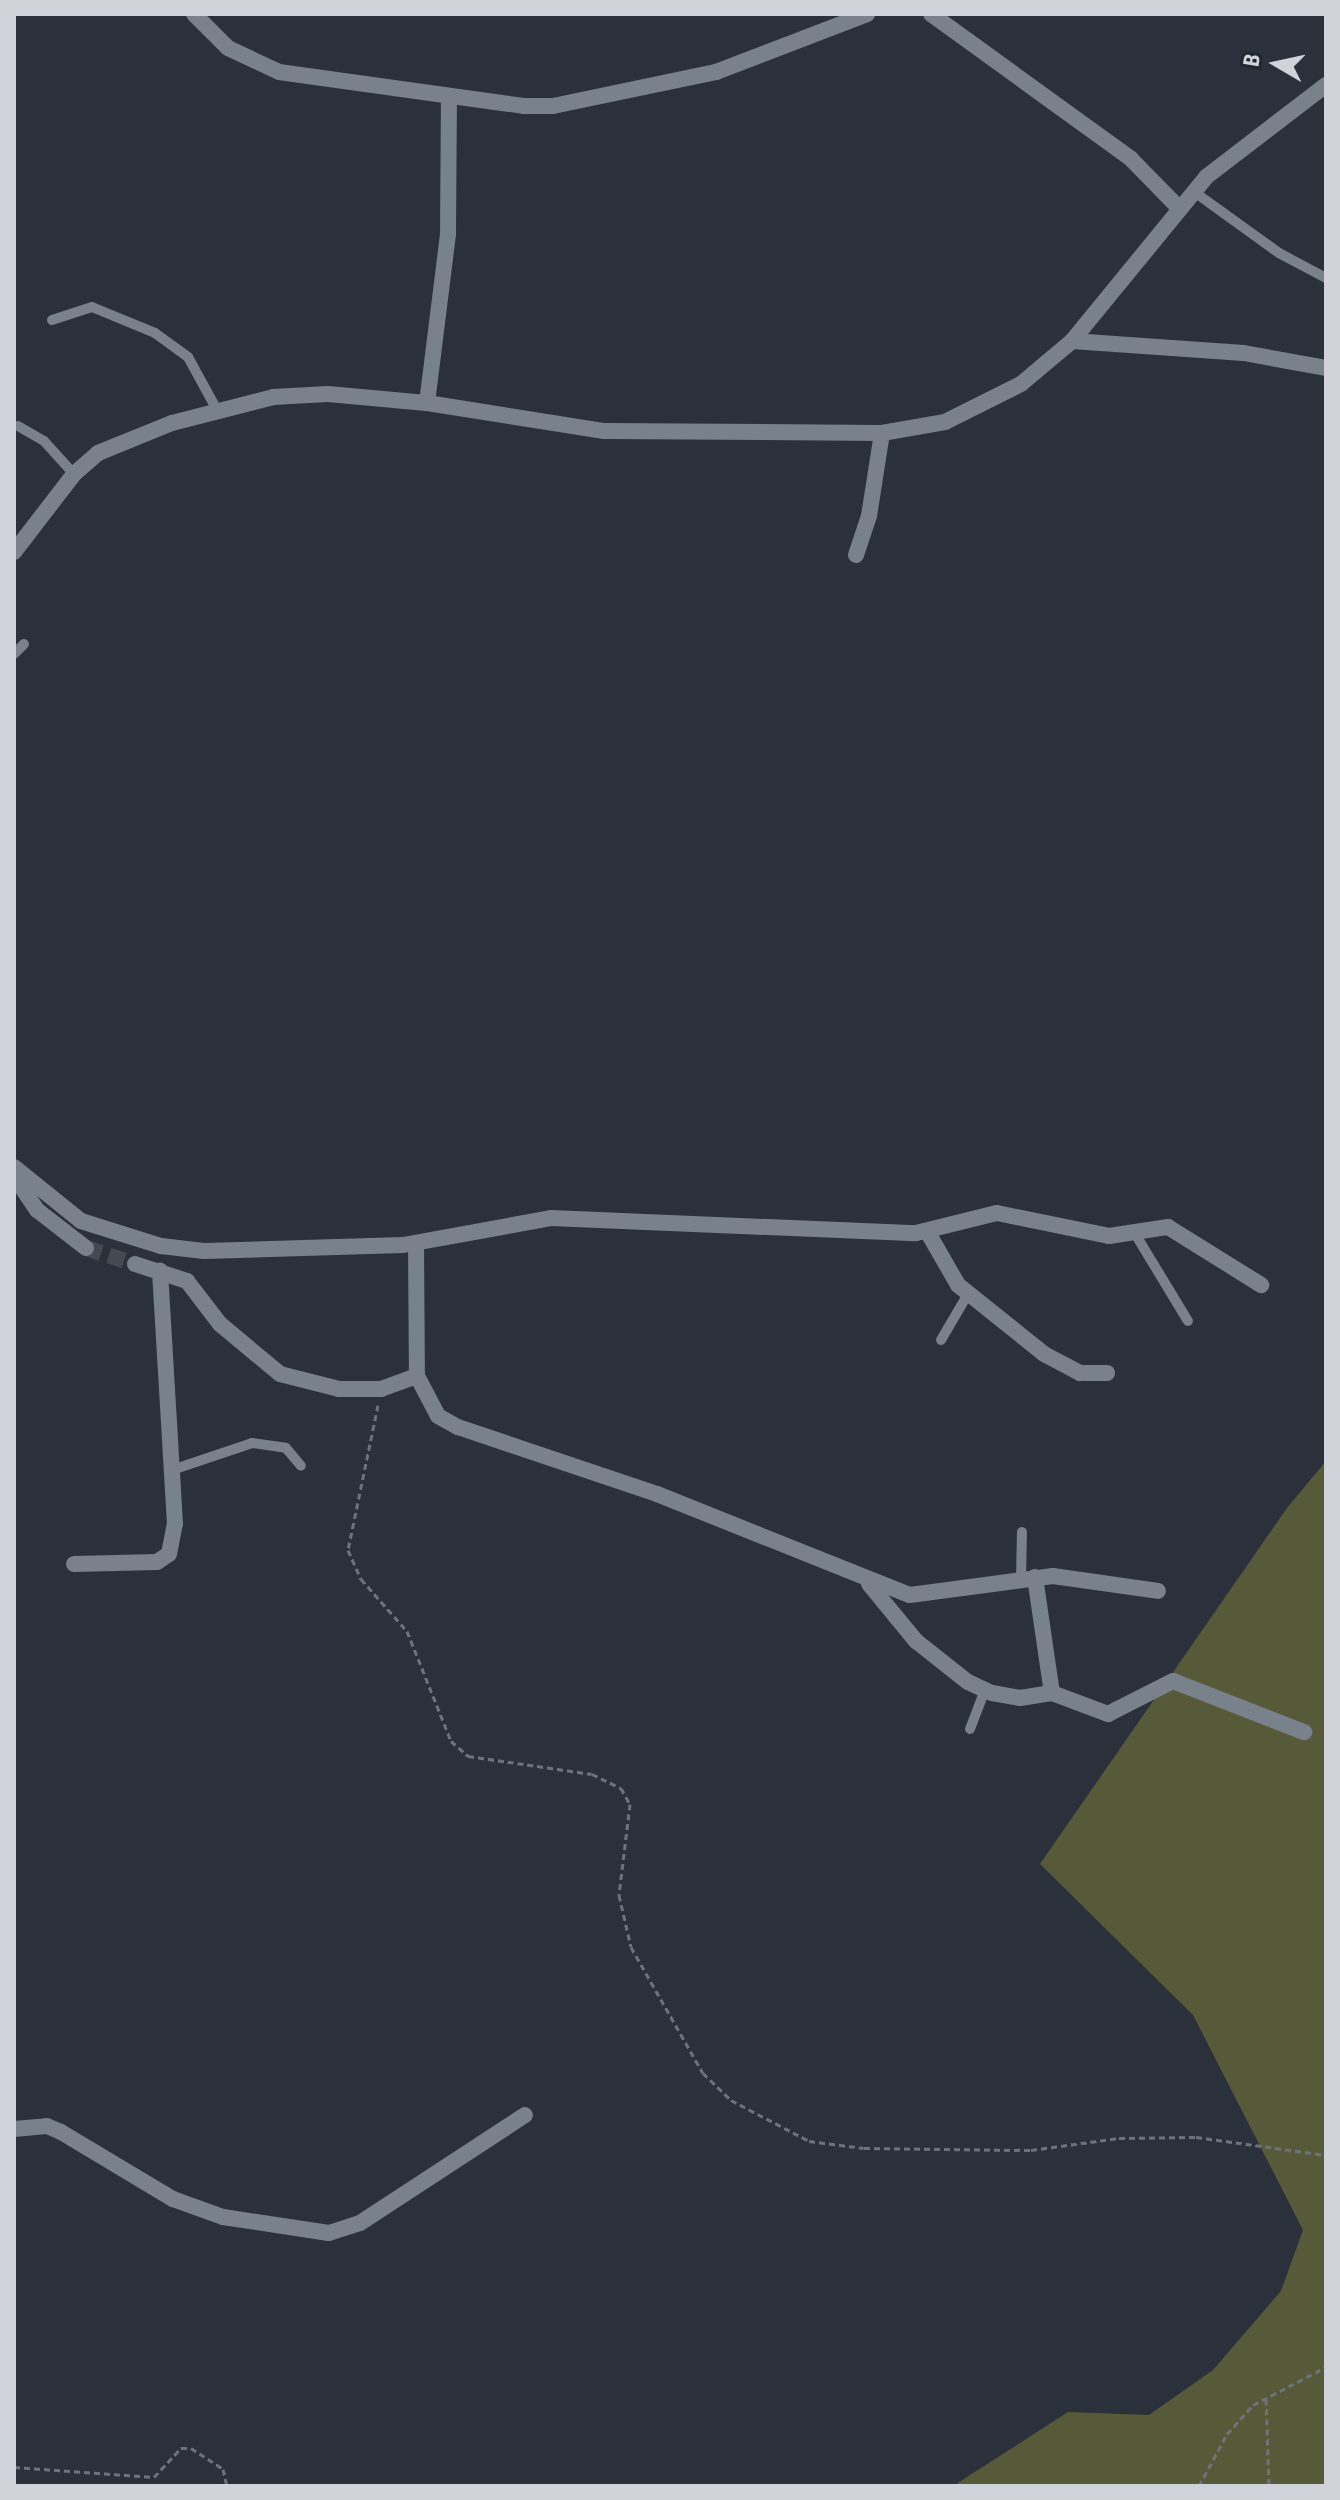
<!DOCTYPE html>
<style>
body{margin:0}
#map{position:relative;width:1340px;height:2500px;overflow:hidden;background:#2b313a;font-family:"Roboto Condensed",sans-serif}
div>[style]{position:absolute}
[style*='--x']{left:calc(var(--x)*1px);top:calc(var(--y)*1px);width:calc(var(--w)*1px);rotate:calc(var(--a)*1deg)}
.forest>*{inset:0;background:#575a38}
.minor-tunnel>*{height:16px;margin-top:-8px;transform-origin:0;background:repeating-linear-gradient(90deg,#444952 0 16px,transparent 0 24px)}
.path>*{height:3px;margin-top:-1.5px;transform-origin:0;background:repeating-linear-gradient(90deg,#6e737b 0 6px,transparent 0 10px)}
.service>*{height:10px;margin:-5px;padding:0 5px;transform-origin:5px;border-radius:5px;background:#79818b}
.minor>*{height:16px;margin:-8px;padding:0 8px;transform-origin:8px;border-radius:8px;background:#79818b}
span{translate:-50% -50%;white-space:nowrap;text-align:center;line-height:1.15;-webkit-text-stroke:8px #21272f;paint-order:stroke}
.frame{position:absolute;inset:0;border:16px solid #d0d4da;pointer-events:none}
.north{position:absolute;left:1236px;top:24px;width:80px;height:80px;-webkit-text-stroke:6px #21272f;paint-order:stroke;rotate:279deg;font-size:22px;font-weight:700;line-height:32px;text-align:center;color:#d0d4da}
.north::after{content:'';display:block;margin:auto;width:28px;height:36px;background:#d0d4da;clip-path:polygon(50% 0,100% 100%,50% 72%,0 100%)}
</style>
<div id="map">
<div class="forest">
<div style="clip-path:polygon(1326px 1461px,1326px 2486px,953px 2486px,1068px 2412px,1149px 2415px,1213px 2370px,1281px 2291px,1303px 2230px,1193px 2015px,1040px 1864px,1287px 1508px)"></div>
</div>
<div class="minor-tunnel">
<div style="--x:86;--y:1248;--w:52;--a:18.1"></div>
</div>
<div class="path">
<div style="--x:378;--y:1405;--w:148;--a:101.7"></div>
<div style="--x:348;--y:1550;--w:32;--a:66"></div>
<div style="--x:361;--y:1579;--w:69;--a:48.5"></div>
<div style="--x:407;--y:1631;--w:118;--a:68.2"></div>
<div style="--x:451;--y:1741;--w:23;--a:41"></div>
<div style="--x:468;--y:1756;--w:125;--a:8.3"></div>
<div style="--x:592;--y:1774;--w:32;--a:26"></div>
<div style="--x:621;--y:1788;--w:18;--a:61"></div>
<div style="--x:630;--y:1804;--w:92;--a:96.9"></div>
<div style="--x:619;--y:1895;--w:53;--a:77"></div>
<div style="--x:631;--y:1947;--w:145;--a:60.3"></div>
<div style="--x:703;--y:2073;--w:39;--a:44"></div>
<div style="--x:731;--y:2100;--w:88;--a:27.7"></div>
<div style="--x:809;--y:2141;--w:55;--a:7.3"></div>
<div style="--x:864;--y:2148;--w:167;--a:0.7"></div>
<div style="--x:1031;--y:2150;--w:89;--a:-7.8"></div>
<div style="--x:1119;--y:2138;--w:77;--a:-0.7"></div>
<div style="--x:1196;--y:2137;--w:131;--a:7.9"></div>
<div style="--x:1266;--y:2399;--w:87;--a:88"></div>
<div style="--x:14;--y:2467;--w:140;--a:4.1"></div>
<div style="--x:154;--y:2477;--w:40;--a:-47"></div>
<div style="--x:181;--y:2448;--w:10;--a:0"></div>
<div style="--x:191;--y:2448;--w:38;--a:33"></div>
<div style="--x:223;--y:2469;--w:17;--a:77"></div>
<div style="--x:1199;--y:2486;--w:59;--a:-61.7"></div>
<div style="--x:1227;--y:2434;--w:39;--a:-48"></div>
<div style="--x:1253;--y:2405;--w:82;--a:-27.5"></div>
</div>
<div class="service">
<div style="--x:1193;--y:191;--w:106;--a:35.8"></div>
<div style="--x:1279;--y:253;--w:53;--a:28"></div>
<div style="--x:52;--y:320;--w:42;--a:-18"></div>
<div style="--x:92;--y:307;--w:68;--a:22.4"></div>
<div style="--x:155;--y:333;--w:41;--a:36"></div>
<div style="--x:188;--y:357;--w:60;--a:61.3"></div>
<div style="--x:18;--y:426;--w:30;--a:30"></div>
<div style="--x:44;--y:441;--w:45;--a:47.7"></div>
<div style="--x:14;--y:654;--w:14;--a:-45"></div>
<div style="--x:1134;--y:1232;--w:104;--a:58.8"></div>
<div style="--x:941;--y:1340;--w:53;--a:-59.6"></div>
<div style="--x:172;--y:1470;--w:84;--a:-18.6"></div>
<div style="--x:252;--y:1443;--w:34;--a:8"></div>
<div style="--x:286;--y:1448;--w:23;--a:50"></div>
<div style="--x:1021;--y:1578;--w:46;--a:-88.8"></div>
<div style="--x:970;--y:1729;--w:42;--a:-69"></div>
</div>
<div class="minor">
<div style="--x:194;--y:14;--w:48;--a:45"></div>
<div style="--x:228;--y:48;--w:56;--a:25.2"></div>
<div style="--x:279;--y:72;--w:247;--a:7.9"></div>
<div style="--x:524;--y:106;--w:29;--a:0"></div>
<div style="--x:553;--y:106;--w:167;--a:-11.8"></div>
<div style="--x:716;--y:72;--w:162;--a:-21"></div>
<div style="--x:931;--y:14;--w:247;--a:35.9"></div>
<div style="--x:1131;--y:159;--w:67;--a:45.6"></div>
<div style="--x:1072;--y:341;--w:172;--a:4"></div>
<div style="--x:1244;--y:353;--w:83;--a:10.4"></div>
<div style="--x:427;--y:403;--w:170;--a:-82.9"></div>
<div style="--x:448;--y:234;--w:135;--a:-89.6"></div>
<div style="--x:14;--y:552;--w:98;--a:-52.4"></div>
<div style="--x:74;--y:474;--w:32;--a:-41"></div>
<div style="--x:98;--y:453;--w:80;--a:-22.1"></div>
<div style="--x:172;--y:423;--w:104;--a:-14.4"></div>
<div style="--x:273;--y:397;--w:55;--a:-3.1"></div>
<div style="--x:328;--y:394;--w:99;--a:5.2"></div>
<div style="--x:427;--y:403;--w:178;--a:9"></div>
<div style="--x:603;--y:431;--w:279;--a:0.4"></div>
<div style="--x:882;--y:433;--w:64;--a:-9.9"></div>
<div style="--x:945;--y:422;--w:85;--a:-26.6"></div>
<div style="--x:1021;--y:384;--w:67;--a:-40.1"></div>
<div style="--x:1072;--y:341;--w:212;--a:-50.7"></div>
<div style="--x:1206;--y:177;--w:151;--a:-37.5"></div>
<div style="--x:856;--y:555;--w:41;--a:-71.6"></div>
<div style="--x:869;--y:516;--w:84;--a:-81.1"></div>
<div style="--x:14;--y:1167;--w:86;--a:38.9"></div>
<div style="--x:81;--y:1221;--w:84;--a:17.4"></div>
<div style="--x:161;--y:1246;--w:43;--a:6.6"></div>
<div style="--x:204;--y:1251;--w:199;--a:-1.7"></div>
<div style="--x:403;--y:1245;--w:150;--a:-10.3"></div>
<div style="--x:551;--y:1218;--w:365;--a:2.4"></div>
<div style="--x:916;--y:1233;--w:83;--a:-13.9"></div>
<div style="--x:997;--y:1213;--w:114;--a:11.6"></div>
<div style="--x:1109;--y:1236;--w:60;--a:-8.7"></div>
<div style="--x:1168;--y:1227;--w:110;--a:31.9"></div>
<div style="--x:14;--y:1176;--w:41;--a:55.9"></div>
<div style="--x:37;--y:1210;--w:62;--a:37.8"></div>
<div style="--x:927;--y:1231;--w:62;--a:60.1"></div>
<div style="--x:958;--y:1285;--w:110;--a:38.7"></div>
<div style="--x:1044;--y:1354;--w:41;--a:27.8"></div>
<div style="--x:1080;--y:1373;--w:27;--a:0"></div>
<div style="--x:416;--y:1243;--w:133;--a:89.6"></div>
<div style="--x:417;--y:1376;--w:45;--a:62.3"></div>
<div style="--x:438;--y:1416;--w:23;--a:29"></div>
<div style="--x:458;--y:1427;--w:210;--a:18.6"></div>
<div style="--x:657;--y:1494;--w:272;--a:21.8"></div>
<div style="--x:910;--y:1595;--w:144;--a:-7.6"></div>
<div style="--x:1053;--y:1576;--w:106;--a:8.1"></div>
<div style="--x:135;--y:1264;--w:55;--a:18.1"></div>
<div style="--x:187;--y:1281;--w:54;--a:52.5"></div>
<div style="--x:220;--y:1324;--w:78;--a:39.8"></div>
<div style="--x:280;--y:1374;--w:61;--a:14.3"></div>
<div style="--x:339;--y:1389;--w:42;--a:0"></div>
<div style="--x:381;--y:1389;--w:38;--a:-20"></div>
<div style="--x:74;--y:1564;--w:83;--a:-1.4"></div>
<div style="--x:157;--y:1562;--w:14;--a:-34"></div>
<div style="--x:169;--y:1554;--w:31;--a:-79"></div>
<div style="--x:175;--y:1524;--w:254;--a:-93.4"></div>
<div style="--x:1035;--y:1577;--w:117;--a:81.7"></div>
<div style="--x:869;--y:1584;--w:74;--a:50.5"></div>
<div style="--x:916;--y:1641;--w:66;--a:38.3"></div>
<div style="--x:968;--y:1682;--w:26;--a:25"></div>
<div style="--x:992;--y:1693;--w:28;--a:10"></div>
<div style="--x:1020;--y:1698;--w:32;--a:-9"></div>
<div style="--x:1052;--y:1693;--w:60;--a:20.6"></div>
<div style="--x:1108;--y:1714;--w:73;--a:-26.9"></div>
<div style="--x:1173;--y:1681;--w:141;--a:21.3"></div>
<div style="--x:14;--y:2129;--w:33;--a:-5"></div>
<div style="--x:47;--y:2126;--w:15;--a:23"></div>
<div style="--x:61;--y:2132;--w:131;--a:30.9"></div>
<div style="--x:173;--y:2199;--w:53;--a:19.8"></div>
<div style="--x:223;--y:2217;--w:107;--a:8.6"></div>
<div style="--x:329;--y:2233;--w:33;--a:-18"></div>
<div style="--x:360;--y:2223;--w:197;--a:-33.2"></div>
</div>
<div class="frame"></div>
<div class="north">B</div>
</div>
